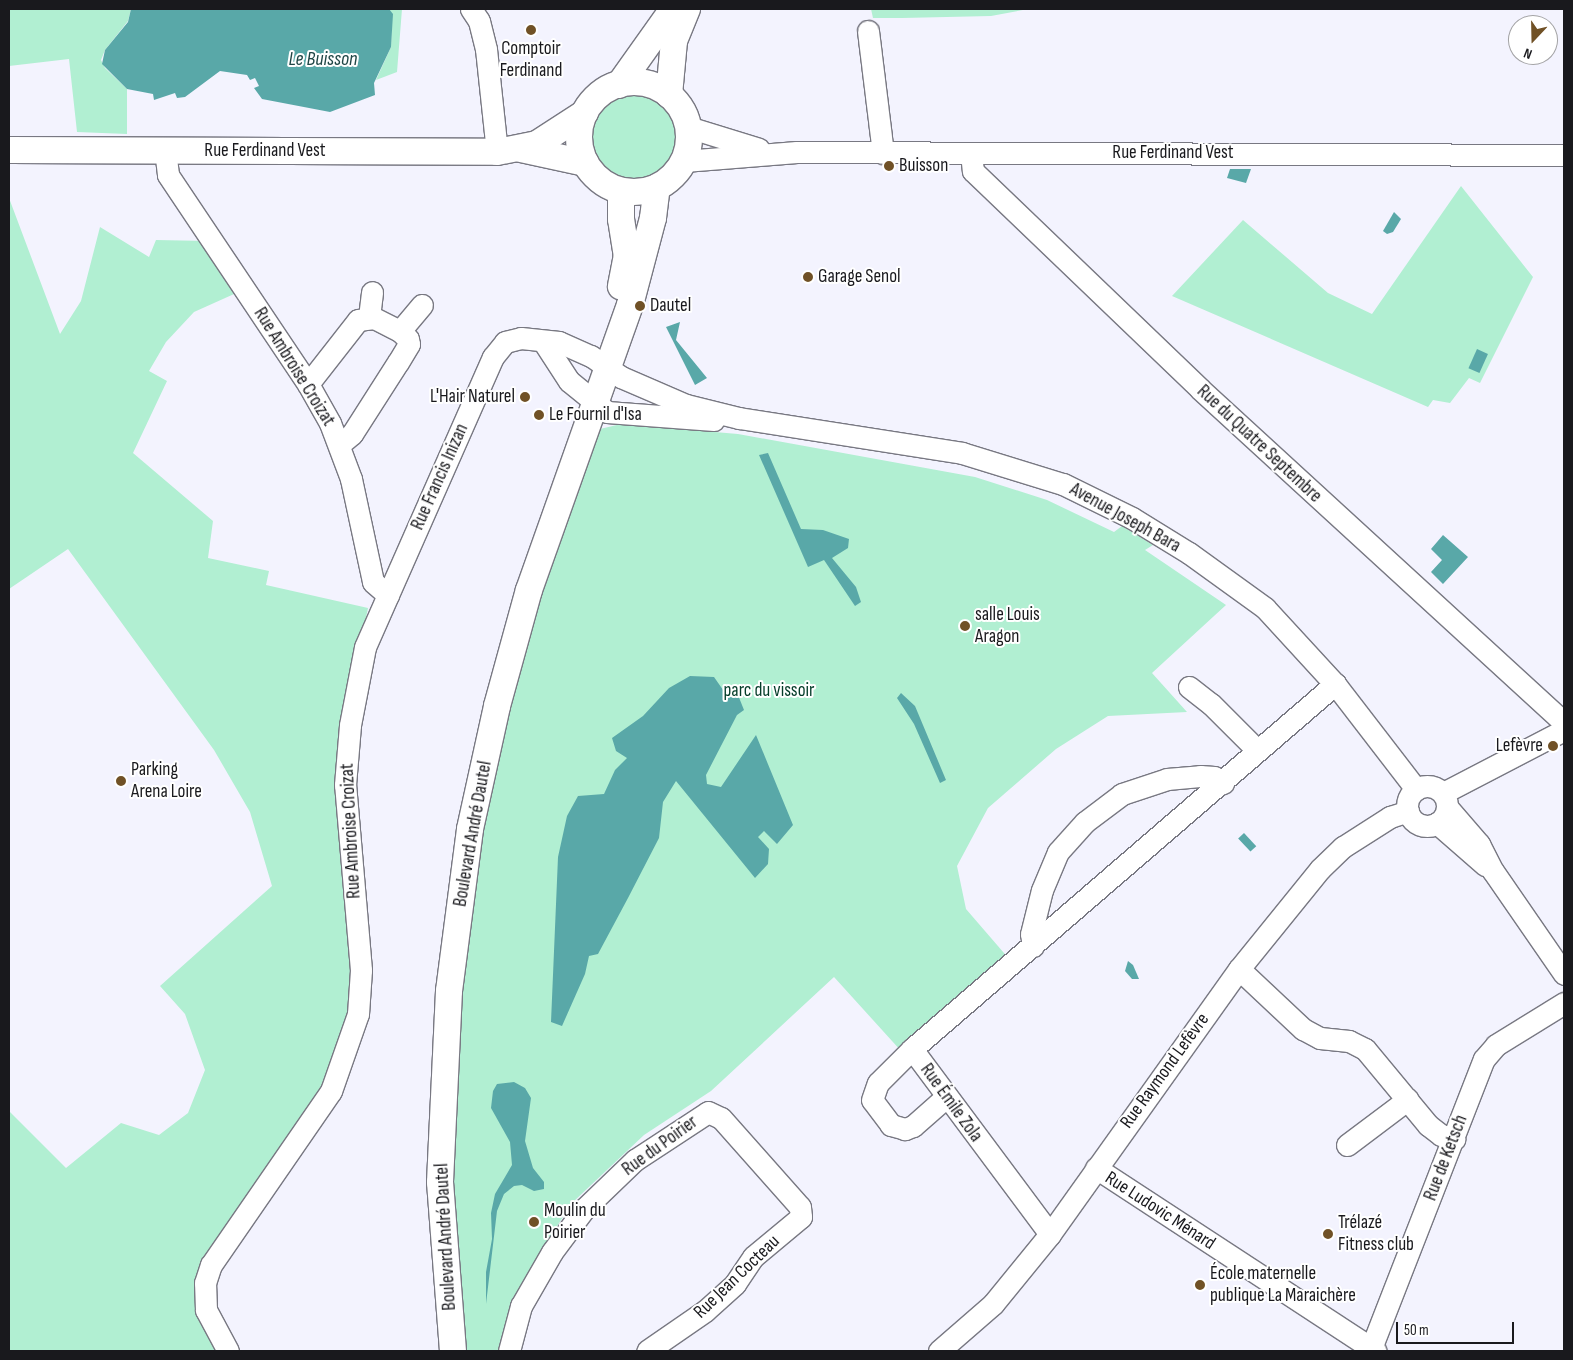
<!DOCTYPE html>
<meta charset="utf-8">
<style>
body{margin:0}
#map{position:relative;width:1573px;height:1360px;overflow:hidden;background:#f3f3fe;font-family:"Sofia Sans Condensed",sans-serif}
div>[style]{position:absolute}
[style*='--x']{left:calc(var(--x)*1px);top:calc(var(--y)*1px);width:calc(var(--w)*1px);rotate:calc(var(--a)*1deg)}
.green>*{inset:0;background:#b1efd2}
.round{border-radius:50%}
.water>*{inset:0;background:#59a8a8;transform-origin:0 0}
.roads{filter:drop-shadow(1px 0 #787882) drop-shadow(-1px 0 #787882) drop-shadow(0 1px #787882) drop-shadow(0 -1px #787882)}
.minor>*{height:21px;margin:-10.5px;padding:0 10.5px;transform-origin:10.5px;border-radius:10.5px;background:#fff}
.minor>.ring{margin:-10.5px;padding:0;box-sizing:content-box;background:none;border:21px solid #fff;border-radius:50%}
.major>*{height:26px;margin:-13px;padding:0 13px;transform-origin:13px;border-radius:13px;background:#fff}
.major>.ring{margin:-13px;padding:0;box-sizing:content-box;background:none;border:26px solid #fff;border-radius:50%}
.dots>*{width:14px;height:14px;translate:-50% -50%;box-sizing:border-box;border:2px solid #fff;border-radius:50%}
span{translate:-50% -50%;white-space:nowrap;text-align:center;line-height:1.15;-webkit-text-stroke:4px #fff;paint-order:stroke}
.poi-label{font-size:19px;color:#19191d}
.left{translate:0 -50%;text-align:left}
.right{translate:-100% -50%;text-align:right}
.street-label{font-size:19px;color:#19191d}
.park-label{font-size:19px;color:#043c29}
.water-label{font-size:20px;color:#204646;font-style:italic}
.frame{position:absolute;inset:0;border:10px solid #19191d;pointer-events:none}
.north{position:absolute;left:1508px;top:15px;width:50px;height:50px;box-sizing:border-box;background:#fff;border:1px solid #a3a3a5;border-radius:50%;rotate:201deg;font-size:14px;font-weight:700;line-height:20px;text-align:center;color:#19191d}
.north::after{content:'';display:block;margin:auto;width:18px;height:22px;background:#705126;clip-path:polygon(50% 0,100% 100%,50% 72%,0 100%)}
.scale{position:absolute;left:1396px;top:1322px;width:118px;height:22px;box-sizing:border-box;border:2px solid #19191d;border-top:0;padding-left:6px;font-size:15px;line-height:18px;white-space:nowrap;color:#19191d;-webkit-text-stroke:4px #fff;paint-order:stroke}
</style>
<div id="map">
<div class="green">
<div style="clip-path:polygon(9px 9px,131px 9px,128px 21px,105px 50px,101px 60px,105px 68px,127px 89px,127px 134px,77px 132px,69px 59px,9px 66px)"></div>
<div style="clip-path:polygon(389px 9px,402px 9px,397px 72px,376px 80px,391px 47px,392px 14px)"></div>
<div style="clip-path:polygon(871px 9px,1028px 9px,991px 16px,902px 18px,873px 18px)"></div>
<div class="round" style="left:590px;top:93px;width:90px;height:90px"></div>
<div style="clip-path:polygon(1461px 186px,1533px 277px,1480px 383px,1469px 378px,1450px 403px,1433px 400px,1428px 407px,1172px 296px,1243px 220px,1328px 293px,1372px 314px)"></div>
<div style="clip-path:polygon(9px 198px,60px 334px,81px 301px,100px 227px,149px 257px,156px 240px,208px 241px,243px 290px,194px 312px,166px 342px,149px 371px,167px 381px,133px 453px,213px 521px,208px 558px,269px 571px,266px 585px,368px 608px,344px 723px,357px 1003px,330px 1086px,200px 1265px,229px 1351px,9px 1351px,9px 1111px,66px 1168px,121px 1123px,159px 1135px,188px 1113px,205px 1070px,185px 1014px,160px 986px,272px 886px,250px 812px,214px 750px,68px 549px,9px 589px)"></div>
<div style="clip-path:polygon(621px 424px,738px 434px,975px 477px,1047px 500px,1114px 532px,1122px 526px,1153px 545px,1145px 550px,1226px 605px,1152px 673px,1187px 712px,1108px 716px,1056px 749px,988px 808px,957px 866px,966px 909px,1010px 960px,902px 1052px,834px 977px,711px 1091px,644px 1135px,571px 1204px,529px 1271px,499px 1351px,464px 1351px,453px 1175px,462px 966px,473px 880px,503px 722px,541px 588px,589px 445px,600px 429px)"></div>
</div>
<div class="water">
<div style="clip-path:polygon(131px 9px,389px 9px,393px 14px,391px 47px,374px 83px,375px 95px,330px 112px,262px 99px,254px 88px,259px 86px,255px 78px,250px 80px,247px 75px,220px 71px,185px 97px,177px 98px,175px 93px,154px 100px,153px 94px,127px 89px,102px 64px,105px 50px,128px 22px)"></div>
<div style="clip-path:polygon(1230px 169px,1251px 169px,1246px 183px,1227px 178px)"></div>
<div style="clip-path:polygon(1394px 212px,1401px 219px,1393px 232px,1387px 234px,1383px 231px)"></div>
<div style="clip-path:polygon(680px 322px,676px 340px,707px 378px,695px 385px,666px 327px)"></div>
<div style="left:1477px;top:349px;width:12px;height:21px;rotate:24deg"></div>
<div style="clip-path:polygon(768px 453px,801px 529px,823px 530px,849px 539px,848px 548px,832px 558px,856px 587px,861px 602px,855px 606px,824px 560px,808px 567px,759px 455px)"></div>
<div style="clip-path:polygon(1443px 535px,1468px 557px,1443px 584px,1431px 572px,1442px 560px,1431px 549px)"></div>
<div style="clip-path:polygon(690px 676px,714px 677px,728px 697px,738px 695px,744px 710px,737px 715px,706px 775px,707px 784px,721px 787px,756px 735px,793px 825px,777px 844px,764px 831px,758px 837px,769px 849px,768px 864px,755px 878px,676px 781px,663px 802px,659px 838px,628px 898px,598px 954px,589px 956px,585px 974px,562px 1026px,551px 1022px,558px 857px,567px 816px,578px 796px,604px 794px,615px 770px,627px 758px,616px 751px,612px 738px,643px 716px,669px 688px)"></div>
<div style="clip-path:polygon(901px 693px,915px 706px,946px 780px,940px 783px,914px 724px,897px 698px)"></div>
<div style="left:1244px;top:833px;width:18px;height:8px;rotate:47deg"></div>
<div style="clip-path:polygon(1128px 961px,1133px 965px,1139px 979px,1132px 979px,1125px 971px)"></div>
<div style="clip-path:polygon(514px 1082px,525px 1088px,531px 1098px,525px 1141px,533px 1168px,544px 1182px,544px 1189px,534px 1191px,522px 1185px,514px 1186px,504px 1194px,497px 1211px,486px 1304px,486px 1272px,492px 1239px,491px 1213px,495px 1194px,512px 1165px,510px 1142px,491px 1108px,493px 1091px,497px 1084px)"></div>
</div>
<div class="roads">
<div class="minor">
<div style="--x:471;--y:9;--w:14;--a:56"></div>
<div style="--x:479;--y:21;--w:29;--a:76"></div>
<div style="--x:486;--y:49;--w:104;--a:83.9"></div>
<div style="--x:868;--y:31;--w:123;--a:83"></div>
<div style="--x:688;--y:127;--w:74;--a:17.2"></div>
<div style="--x:165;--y:150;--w:25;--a:83"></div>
<div style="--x:168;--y:175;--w:252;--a:56.2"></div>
<div style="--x:308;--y:384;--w:45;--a:60.6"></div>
<div style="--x:330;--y:423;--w:60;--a:69.4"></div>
<div style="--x:351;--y:479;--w:105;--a:77.9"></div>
<div style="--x:373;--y:582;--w:20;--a:41"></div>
<div style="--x:971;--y:153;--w:18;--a:84"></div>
<div style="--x:973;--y:171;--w:315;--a:43.8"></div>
<div style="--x:1200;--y:389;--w:494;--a:42.5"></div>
<div style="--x:684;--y:161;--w:113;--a:-4.6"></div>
<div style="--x:797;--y:152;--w:767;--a:0.22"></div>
<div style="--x:369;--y:317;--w:25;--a:-83"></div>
<div style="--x:400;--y:331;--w:34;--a:-50"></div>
<div style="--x:543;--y:341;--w:48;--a:57"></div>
<div style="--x:569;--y:381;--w:49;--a:39.2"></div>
<div style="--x:607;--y:412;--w:107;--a:4.3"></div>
<div style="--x:308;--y:384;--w:81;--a:-52"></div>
<div style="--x:358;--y:320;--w:16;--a:-7"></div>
<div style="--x:374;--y:318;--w:29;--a:27"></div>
<div style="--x:400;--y:331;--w:11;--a:45"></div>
<div style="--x:408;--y:339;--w:5;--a:79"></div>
<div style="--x:409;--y:344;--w:21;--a:121"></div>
<div style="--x:398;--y:362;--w:85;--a:122.6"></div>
<div style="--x:352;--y:434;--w:16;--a:140"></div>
<div style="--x:1189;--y:687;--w:28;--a:38"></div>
<div style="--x:1211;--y:704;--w:66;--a:45"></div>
<div class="ring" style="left:1407px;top:786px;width:19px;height:19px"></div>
<div style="--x:1443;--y:793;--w:136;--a:-27.5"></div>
<div style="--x:1448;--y:808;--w:48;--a:49.3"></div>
<div style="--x:1479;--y:844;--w:30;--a:63"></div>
<div style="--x:1493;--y:871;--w:125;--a:55.4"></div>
<div style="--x:1437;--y:823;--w:64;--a:41.2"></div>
<div style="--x:1033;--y:946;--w:12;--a:-99"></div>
<div style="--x:1031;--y:934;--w:45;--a:-76"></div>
<div style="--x:1042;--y:890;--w:41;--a:-67.2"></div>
<div style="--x:1058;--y:852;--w:40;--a:-48"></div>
<div style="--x:1085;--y:822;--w:46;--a:-37.1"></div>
<div style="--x:1122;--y:794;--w:47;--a:-18.4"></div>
<div style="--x:1167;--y:779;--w:33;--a:-5"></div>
<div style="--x:1200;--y:776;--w:14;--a:4"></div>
<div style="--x:1214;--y:777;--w:11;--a:34"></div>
<div style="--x:1239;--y:969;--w:88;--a:43.2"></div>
<div style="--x:1303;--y:1029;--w:19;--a:28"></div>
<div style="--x:1320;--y:1038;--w:29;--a:6"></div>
<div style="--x:1349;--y:1041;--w:18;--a:27"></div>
<div style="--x:1365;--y:1049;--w:99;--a:50.3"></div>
<div style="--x:1428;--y:1125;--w:16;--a:38"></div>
<div style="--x:1441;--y:1135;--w:14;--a:17"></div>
<div style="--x:912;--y:1049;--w:231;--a:53.3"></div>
<div style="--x:946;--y:1097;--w:44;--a:138.7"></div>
<div style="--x:913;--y:1126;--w:9;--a:159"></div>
<div style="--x:905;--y:1129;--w:15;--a:-164"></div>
<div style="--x:891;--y:1125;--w:31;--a:-127"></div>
<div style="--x:872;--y:1100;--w:18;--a:-71"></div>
<div style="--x:878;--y:1083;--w:48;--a:-45"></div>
<div style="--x:912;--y:1049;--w:559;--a:-40.79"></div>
<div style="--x:1347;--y:1145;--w:76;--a:-37"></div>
<div style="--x:1096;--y:1168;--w:334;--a:33.2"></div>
<div style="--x:228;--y:1351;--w:47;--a:-118.2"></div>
<div style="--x:206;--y:1310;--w:27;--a:-92"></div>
<div style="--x:205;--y:1283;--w:19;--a:-72"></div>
<div style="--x:211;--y:1265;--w:211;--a:-55.4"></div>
<div style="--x:331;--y:1091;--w:82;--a:-70.7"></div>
<div style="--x:358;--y:1014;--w:44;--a:-86.1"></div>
<div style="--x:361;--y:970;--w:186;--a:-94.9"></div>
<div style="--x:345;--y:785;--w:60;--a:-85.2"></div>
<div style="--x:350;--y:725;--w:79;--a:-79.1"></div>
<div style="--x:365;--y:647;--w:317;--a:-66.2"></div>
<div style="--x:493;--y:357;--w:19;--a:-51"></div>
<div style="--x:505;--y:342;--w:16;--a:-14"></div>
<div style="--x:521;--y:338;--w:38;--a:6"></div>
<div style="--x:559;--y:342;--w:35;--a:24"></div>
<div style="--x:591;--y:356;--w:37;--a:35"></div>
<div style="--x:621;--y:377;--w:71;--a:23.3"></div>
<div style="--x:686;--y:405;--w:55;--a:13.8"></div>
<div style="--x:739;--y:418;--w:226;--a:8.9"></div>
<div style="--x:962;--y:453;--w:106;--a:17.1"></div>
<div style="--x:1063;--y:484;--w:77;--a:26.2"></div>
<div style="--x:1132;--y:518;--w:67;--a:31.6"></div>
<div style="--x:1189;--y:553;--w:94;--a:35.9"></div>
<div style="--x:1265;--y:608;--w:103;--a:47.4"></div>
<div style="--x:1335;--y:684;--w:133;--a:52.4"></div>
<div style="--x:509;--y:1351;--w:47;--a:-75.1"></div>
<div style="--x:521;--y:1306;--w:62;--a:-60.1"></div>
<div style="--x:552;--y:1252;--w:54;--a:-53.3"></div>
<div style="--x:584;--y:1209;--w:71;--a:-43.9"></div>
<div style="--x:635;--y:1160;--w:87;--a:-33.3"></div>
<div style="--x:708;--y:1112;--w:14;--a:25"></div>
<div style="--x:721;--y:1118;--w:119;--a:48.4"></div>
<div style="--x:800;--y:1207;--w:10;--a:84"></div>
<div style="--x:801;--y:1217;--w:62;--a:140.2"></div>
<div style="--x:753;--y:1257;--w:32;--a:124"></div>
<div style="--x:735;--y:1284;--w:40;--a:138"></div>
<div style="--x:705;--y:1311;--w:70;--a:145.4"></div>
<div style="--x:939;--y:1351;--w:72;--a:-41"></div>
<div style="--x:993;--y:1304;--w:90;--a:-50.8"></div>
<div style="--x:1050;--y:1234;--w:325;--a:-54.5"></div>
<div style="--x:1239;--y:969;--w:129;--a:-51"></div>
<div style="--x:1320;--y:869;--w:32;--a:-44"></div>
<div style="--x:1343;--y:847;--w:56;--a:-32.6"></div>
<div style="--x:1390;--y:817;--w:19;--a:-18"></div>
<div style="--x:1370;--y:1351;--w:313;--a:-68.7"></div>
<div style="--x:1484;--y:1059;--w:18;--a:-49"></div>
<div style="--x:1496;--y:1045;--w:80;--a:-31.7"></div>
</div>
<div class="major">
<div class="ring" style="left:579px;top:82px;width:84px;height:84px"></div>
<div style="--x:619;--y:85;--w:93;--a:-54.6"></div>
<div style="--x:669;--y:95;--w:54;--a:-84.7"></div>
<div style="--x:674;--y:41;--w:35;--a:-68"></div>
<div style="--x:521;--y:149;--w:66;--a:12.2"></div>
<div style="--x:9;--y:150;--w:488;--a:0.2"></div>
<div style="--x:497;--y:152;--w:41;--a:-11.3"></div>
<div style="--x:537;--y:144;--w:57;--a:-32.9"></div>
<div style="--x:621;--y:191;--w:28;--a:90"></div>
<div style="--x:621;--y:219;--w:36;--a:81"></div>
<div style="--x:627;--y:255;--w:32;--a:101"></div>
<div style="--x:453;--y:1351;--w:169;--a:-94.4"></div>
<div style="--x:440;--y:1182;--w:191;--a:-87.3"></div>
<div style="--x:449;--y:991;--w:163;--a:-82.6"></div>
<div style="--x:470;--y:829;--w:126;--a:-77.6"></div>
<div style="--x:497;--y:706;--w:120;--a:-74.6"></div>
<div style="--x:529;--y:590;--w:302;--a:-70.5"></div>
<div style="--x:630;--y:305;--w:90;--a:-75.2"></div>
<div style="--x:653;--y:218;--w:31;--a:-83"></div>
</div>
</div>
<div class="dots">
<div style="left:531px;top:30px;background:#705126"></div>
<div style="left:889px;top:166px;background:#705126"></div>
<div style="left:808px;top:277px;background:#705126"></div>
<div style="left:640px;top:306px;background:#705126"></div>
<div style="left:525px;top:397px;background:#705126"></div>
<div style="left:539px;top:415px;background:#705126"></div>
<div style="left:965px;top:626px;background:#705126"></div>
<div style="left:1553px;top:746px;background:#705126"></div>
<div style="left:121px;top:781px;background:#705126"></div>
<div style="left:534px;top:1222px;background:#705126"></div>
<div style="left:1328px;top:1234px;background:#705126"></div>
<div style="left:1200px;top:1285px;background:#705126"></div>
</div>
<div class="poi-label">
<span style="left:531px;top:60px">Comptoir<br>Ferdinand</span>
<span class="left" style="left:899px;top:166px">Buisson</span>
<span class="left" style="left:818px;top:277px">Garage Senol</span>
<span class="left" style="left:650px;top:306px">Dautel</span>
<span class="right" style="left:515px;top:397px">L'Hair Naturel</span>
<span class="left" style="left:549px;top:415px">Le Fournil d'Isa</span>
<span class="left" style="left:975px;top:626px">salle Louis<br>Aragon</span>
<span class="right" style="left:1543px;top:746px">Lefèvre</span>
<span class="left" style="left:131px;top:781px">Parking<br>Arena Loire</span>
<span class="left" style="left:544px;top:1222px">Moulin du<br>Poirier</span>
<span class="left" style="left:1338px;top:1234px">Trélazé<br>Fitness club</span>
<span class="left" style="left:1210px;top:1285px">École maternelle<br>publique La Maraichère</span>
</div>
<div class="street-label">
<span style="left:265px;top:151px">Rue Ferdinand Vest</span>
<span style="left:1173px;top:153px">Rue Ferdinand Vest</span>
<span style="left:294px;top:367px;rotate:58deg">Rue Ambroise Croizat</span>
<span style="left:1259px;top:444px;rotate:43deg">Rue du Quatre Septembre</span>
<span style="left:440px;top:477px;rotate:-66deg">Rue Francis Inizan</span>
<span style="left:1125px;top:518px;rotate:29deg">Avenue Joseph Bara</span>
<span style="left:351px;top:831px;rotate:-93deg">Rue Ambroise Croizat</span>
<span style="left:473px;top:834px;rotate:-80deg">Boulevard André Dautel</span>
<span style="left:1165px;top:1071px;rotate:-54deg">Rue Raymond Lefèvre</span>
<span style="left:951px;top:1103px;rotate:54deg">Rue Émile Zola</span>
<span style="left:660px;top:1146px;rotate:-36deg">Rue du Poirier</span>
<span style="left:1446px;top:1158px;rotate:-69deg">Rue de Ketsch</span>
<span style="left:1160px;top:1211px;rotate:33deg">Rue Ludovic Ménard</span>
<span style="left:446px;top:1237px;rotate:-93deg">Boulevard André Dautel</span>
<span style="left:737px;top:1277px;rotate:-44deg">Rue Jean Cocteau</span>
</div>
<div class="park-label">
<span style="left:769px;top:691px">parc du vissoir</span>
</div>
<div class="water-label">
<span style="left:323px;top:59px">Le Buisson</span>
</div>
<div class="frame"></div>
<div class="north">N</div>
<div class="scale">50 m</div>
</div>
